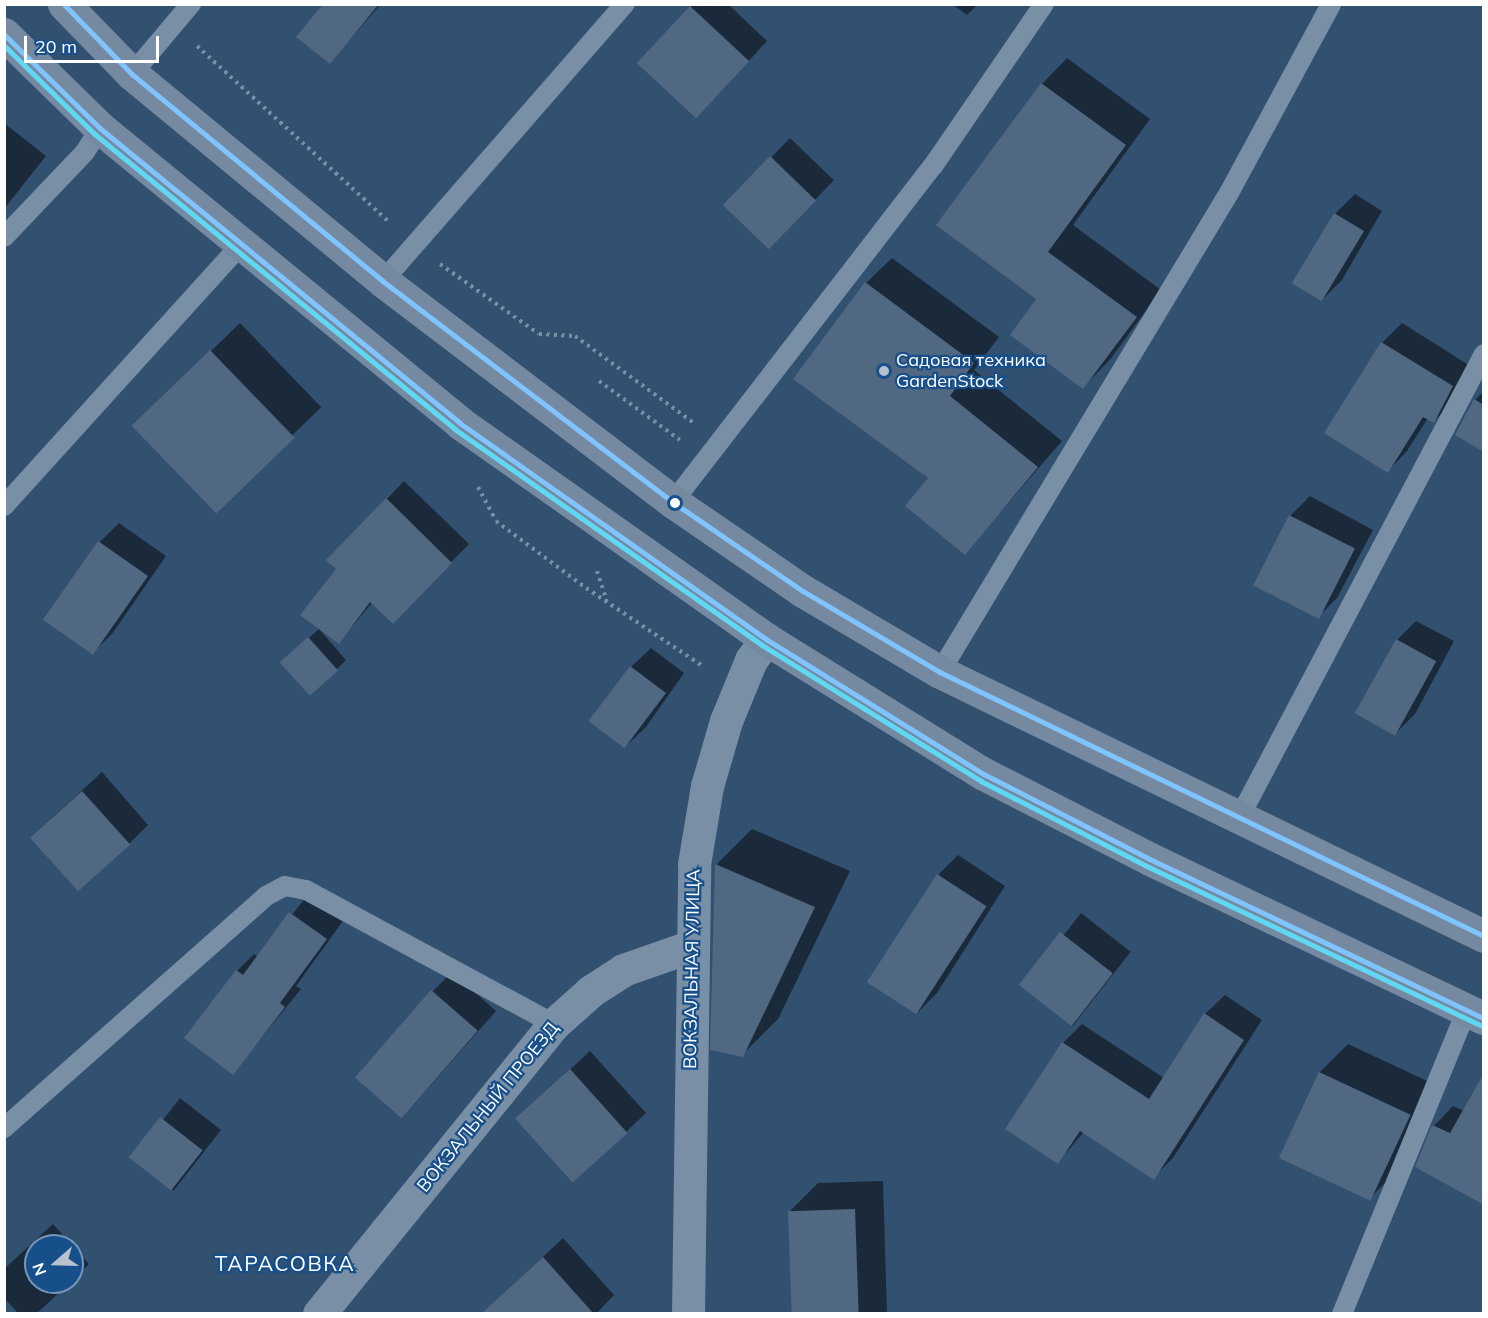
<!DOCTYPE html>
<meta charset="utf-8">
<style>
body{margin:0}
#map{position:relative;width:1488px;height:1318px;overflow:hidden;background:#325070;font-family:Mulish,sans-serif}
div>[style]{position:absolute}
[style*='--x']{left:calc(var(--x)*1px);top:calc(var(--y)*1px);width:calc(var(--w)*1px);rotate:calc(var(--a)*1deg)}
.shadow>*{inset:0;background:#0007;transform-origin:0 0}
.building>*{inset:0;background:#506882;transform-origin:0 0}
.path>*{height:4px;margin-top:-2px;transform-origin:0;background:repeating-linear-gradient(90deg,#798fa5 0 3px,transparent 0 7.5px)}
.lane>*{height:20px;margin:-10px;padding:0 10px;transform-origin:10px;border-radius:10px;background:#798fa5}
.street>*{height:33px;margin:-16.5px;padding:0 16.5px;transform-origin:16.5px;border-radius:16.5px;background:#798fa5}
.secondary>*{height:33px;margin:-16.5px;padding:0 16.5px;transform-origin:16.5px;border-radius:16.5px;background:#758aa1}
.bus-1>*{height:4.5px;margin:-2.25px;padding:0 2.25px;transform-origin:2.25px;border-radius:2.25px;background:#80c4ff}
.bus-2>*{height:4.5px;margin:-2.25px;padding:0 2.25px;transform-origin:2.25px;border-radius:2.25px;background:#60d8f3}
.dots>*{width:16px;height:16px;translate:-50% -50%;box-sizing:border-box;border:3px solid #174f8b;border-radius:50%}
span{translate:-50% -50%;white-space:nowrap;text-align:center;line-height:1.15;-webkit-text-stroke:4.5px #174f8b;paint-order:stroke}
.poi-label{font-size:18px;color:#fff}
.left{translate:0 -50%;text-align:left}
.street-label{font-size:18px;color:#fff}
.quarter-label{font-size:21px;color:#fff;letter-spacing:1.5px}
.frame{position:absolute;inset:0;border:6px solid #fff;pointer-events:none}
.north{position:absolute;left:24px;top:1234px;width:60px;height:60px;box-sizing:border-box;background:#174f8b;border:2px solid #7495b9;border-radius:50%;rotate:250deg;font-size:16px;font-weight:700;line-height:24px;text-align:center;color:#fff}
.north::after{content:'';display:block;margin:auto;width:21px;height:27px;background:#b7c2cd;clip-path:polygon(50% 0,100% 100%,50% 72%,0 100%)}
.scale{position:absolute;left:24px;top:36px;width:135px;height:27px;box-sizing:border-box;border:3px solid #fff;border-top:0;padding-left:8px;font-size:18px;line-height:21px;white-space:nowrap;color:#fff;-webkit-text-stroke:4px #174f8b;paint-order:stroke}
</style>
<div id="map">
<div class="shadow">
<div style="clip-path:polygon(325px 4px,381px 4px,330px 62px)"></div>
<div style="clip-path:polygon(693px 4px,728px 4px,767px 41px,716px 97px,640px 64px)"></div>
<div style="clip-path:polygon(952px 4px,978px 4px,967px 15px)"></div>
<div style="clip-path:polygon(1067px 58px,1150px 119px,1073px 225px,1161px 290px,1109px 361px,1083px 387px,1038px 298px,1042px 84px)"></div>
<div style="clip-path:polygon(4px 123px,46px 156px,4px 209px)"></div>
<div style="left:790px;top:138px;width:61px;height:93px;rotate:44deg"></div>
<div style="clip-path:polygon(1355px 194px,1382px 211px,1342px 280px,1322px 300px,1335px 214px)"></div>
<div style="clip-path:polygon(892px 258px,999px 337px,974px 370px,1062px 441px,965px 553px,930px 477px,866px 283px)"></div>
<div style="left:240px;top:323px;width:117px;height:148px;rotate:46deg"></div>
<div style="clip-path:polygon(1402px 323px,1472px 367px,1453px 402px,1434px 421px,1428px 418px,1407px 451px,1388px 471px,1326px 433px,1382px 343px)"></div>
<div style="clip-path:polygon(1484px 391px,1484px 450px,1475px 400px)"></div>
<div style="clip-path:polygon(404px 481px,469px 544px,392px 622px,372px 603px,339px 642px,319px 629px,346px 660px,337px 669px,291px 654px,320px 628px,338px 569px,387px 499px)"></div>
<div style="clip-path:polygon(1310px 496px,1373px 530px,1337px 598px,1318px 617px,1290px 516px)"></div>
<div style="clip-path:polygon(119px 523px,166px 556px,112px 634px,92px 653px,100px 542px)"></div>
<div style="clip-path:polygon(1416px 621px,1454px 641px,1415px 714px,1395px 734px,1397px 640px)"></div>
<div style="clip-path:polygon(651px 648px,684px 673px,646px 727px,626px 746px,631px 667px)"></div>
<div style="clip-path:polygon(102px 772px,148px 825px,129px 844px,31px 837px)"></div>
<div style="clip-path:polygon(752px 829px,850px 871px,778px 1019px,742px 1055px,716px 865px)"></div>
<div style="clip-path:polygon(958px 855px,1005px 886px,937px 993px,917px 1013px,869px 982px,939px 874px)"></div>
<div style="clip-path:polygon(307px 896px,343px 921px,296px 986px,301px 989px,233px 1073px,237px 971px,254px 954px,258px 957px)"></div>
<div style="left:1081px;top:913px;width:63px;height:94px;rotate:38deg"></div>
<div style="clip-path:polygon(452px 972px,496px 1011px,402px 1118px,433px 991px)"></div>
<div style="clip-path:polygon(1225px 995px,1262px 1020px,1173px 1158px,1153px 1178px,1084px 1132px,1058px 1162px,1063px 1043px,1082px 1024px,1164px 1078px,1205px 1014px)"></div>
<div style="clip-path:polygon(1348px 1044px,1438px 1086px,1397px 1171px,1369px 1199px,1280px 1158px,1320px 1072px)"></div>
<div style="clip-path:polygon(590px 1051px,646px 1113px,626px 1132px,517px 1119px)"></div>
<div style="left:180px;top:1098px;width:52px;height:77px;rotate:38deg"></div>
<div style="clip-path:polygon(1453px 1106px,1464px 1111px,1484px 1203px,1417px 1166px,1434px 1126px)"></div>
<div style="clip-path:polygon(883px 1181px,887px 1314px,792px 1314px,790px 1211px,818px 1183px)"></div>
<div style="clip-path:polygon(53px 1224px,89px 1264px,72px 1281px,72px 1246px,36px 1246px,36px 1282px,71px 1282px,36px 1314px,19px 1314px,4px 1298px,4px 1269px)"></div>
<div style="clip-path:polygon(563px 1238px,614px 1295px,596px 1314px,500px 1314px,492px 1305px)"></div>
</div>
<div class="building">
<div style="clip-path:polygon(323px 4px,379px 4px,330px 64px,296px 37px)"></div>
<div style="left:690px;top:6px;width:81px;height:78px;rotate:43deg"></div>
<div style="clip-path:polygon(1041px 83px,1126px 145px,1048px 252px,1137px 317px,1083px 389px,1010px 335px,1036px 299px,936px 225px)"></div>
<div style="left:770px;top:156px;width:64px;height:68px;rotate:44deg"></div>
<div style="left:1334px;top:213px;width:35px;height:82px;rotate:31deg"></div>
<div style="clip-path:polygon(865px 282px,974px 363px,950px 396px,1038px 467px,965px 555px,905px 506px,928px 478px,793px 379px)"></div>
<div style="clip-path:polygon(1381px 342px,1453px 386px,1434px 423px,1423px 417px,1388px 473px,1324px 433px)"></div>
<div style="left:210px;top:350px;width:122px;height:109px;rotate:46deg"></div>
<div style="clip-path:polygon(1474px 399px,1484px 405px,1484px 452px,1455px 435px)"></div>
<div style="clip-path:polygon(386px 498px,452px 563px,393px 624px,370px 602px,339px 644px,300px 615px,336px 569px,326px 560px)"></div>
<div style="left:1289px;top:515px;width:74px;height:79px;rotate:27deg"></div>
<div style="left:98px;top:541px;width:61px;height:96px;rotate:35deg"></div>
<div style="left:308px;top:637px;width:45px;height:38px;rotate:48deg"></div>
<div style="left:1396px;top:639px;width:46px;height:85px;rotate:29deg"></div>
<div style="left:630px;top:666px;width:45px;height:69px;rotate:37deg"></div>
<div style="left:82px;top:791px;width:72px;height:70px;rotate:48deg"></div>
<div style="clip-path:polygon(715px 864px,815px 907px,743px 1057px,710px 1050px)"></div>
<div style="left:937px;top:874px;width:59px;height:129px;rotate:33deg"></div>
<div style="clip-path:polygon(289px 912px,327px 939px,280px 1003px,285px 1007px,233px 1075px,184px 1038px,236px 970px,243px 975px)"></div>
<div style="left:1060px;top:932px;width:67px;height:67px;rotate:38deg"></div>
<div style="left:431px;top:990px;width:62px;height:116px;rotate:41deg"></div>
<div style="clip-path:polygon(1204px 1013px,1244px 1040px,1154px 1180px,1080px 1131px,1058px 1164px,1005px 1129px,1062px 1042px,1149px 1099px)"></div>
<div style="left:570px;top:1069px;width:86px;height:74px;rotate:48deg"></div>
<div style="left:1319px;top:1072px;width:101px;height:95px;rotate:25deg"></div>
<div style="clip-path:polygon(1484px 1073px,1484px 1205px,1415px 1167px,1432px 1125px,1450px 1133px)"></div>
<div style="left:160px;top:1117px;width:54px;height:51px;rotate:38deg"></div>
<div style="left:855px;top:1209px;width:105px;height:67px;rotate:88deg"></div>
<div style="clip-path:polygon(543px 1257px,594px 1314px,481px 1314px)"></div>
</div>
<div class="path">
<div style="--x:197;--y:46;--w:262;--a:42.5"></div>
<div style="--x:440;--y:264;--w:121;--a:35.3"></div>
<div style="--x:539;--y:334;--w:36;--a:3"></div>
<div style="--x:575;--y:336;--w:147;--a:36.2"></div>
<div style="--x:599;--y:381;--w:100;--a:36.1"></div>
<div style="--x:478;--y:487;--w:38;--a:62"></div>
<div style="--x:496;--y:521;--w:112;--a:36.7"></div>
<div style="--x:586;--y:588;--w:142;--a:33.8"></div>
<div style="--x:597;--y:571;--w:32;--a:72"></div>
</div>
<div class="lane">
<div style="--x:132;--y:74;--w:92;--a:-49.9"></div>
<div style="--x:4;--y:237;--w:117;--a:-46.4"></div>
<div style="--x:85;--y:152;--w:28;--a:-58"></div>
<div style="--x:383;--y:281;--w:368;--a:-48.9"></div>
<div style="--x:673;--y:502;--w:425;--a:-52.3"></div>
<div style="--x:933;--y:166;--w:196;--a:-55.6"></div>
<div style="--x:4;--y:506;--w:351;--a:-47.8"></div>
<div style="--x:940;--y:672;--w:559;--a:-58.9"></div>
<div style="--x:1229;--y:193;--w:215;--a:-61.6"></div>
<div style="--x:1238;--y:820;--w:527;--a:-62.17"></div>
<div style="--x:4;--y:1128;--w:350;--a:-41.5"></div>
<div style="--x:266;--y:896;--w:21;--a:-28"></div>
<div style="--x:285;--y:886;--w:21;--a:11"></div>
<div style="--x:306;--y:890;--w:282;--a:28.4"></div>
<div style="--x:1342;--y:1314;--w:327;--a:-67.7"></div>
</div>
<div class="street">
<div style="--x:319;--y:1314;--w:373;--a:-51"></div>
<div style="--x:554;--y:1024;--w:50;--a:-41.7"></div>
<div style="--x:591;--y:991;--w:38;--a:-33"></div>
<div style="--x:623;--y:970;--w:73;--a:-19.2"></div>
<div style="--x:688;--y:1314;--w:450;--a:-89.2"></div>
<div style="--x:694;--y:864;--w:79;--a:-80.5"></div>
<div style="--x:707;--y:786;--w:68;--a:-73.7"></div>
<div style="--x:726;--y:721;--w:66;--a:-67.7"></div>
<div style="--x:751;--y:660;--w:26;--a:-54"></div>
</div>
<div class="secondary">
<div style="--x:64;--y:4;--w:98;--a:45.8"></div>
<div style="--x:132;--y:74;--w:325;--a:39.5"></div>
<div style="--x:383;--y:281;--w:365;--a:37.3"></div>
<div style="--x:673;--y:502;--w:158;--a:34.4"></div>
<div style="--x:803;--y:591;--w:159;--a:30.6"></div>
<div style="--x:940;--y:672;--w:605;--a:25.89"></div>
<div style="--x:4;--y:34;--w:134;--a:44.4"></div>
<div style="--x:100;--y:128;--w:465;--a:39.3"></div>
<div style="--x:460;--y:423;--w:375;--a:35.2"></div>
<div style="--x:766;--y:639;--w:256;--a:31.8"></div>
<div style="--x:984;--y:774;--w:186;--a:27.1"></div>
<div style="--x:1150;--y:859;--w:370;--a:25.5"></div>
</div>
<div class="bus-1">
<div style="--x:64;--y:4;--w:98;--a:45.8"></div>
<div style="--x:132;--y:74;--w:325;--a:39.5"></div>
<div style="--x:383;--y:281;--w:365;--a:37.3"></div>
<div style="--x:673;--y:502;--w:158;--a:34.4"></div>
<div style="--x:803;--y:591;--w:159;--a:30.6"></div>
<div style="--x:940;--y:672;--w:605;--a:25.89"></div>
<div style="--x:4;--y:34;--w:134;--a:44.4"></div>
<div style="--x:100;--y:128;--w:465;--a:39.3"></div>
<div style="--x:460;--y:423;--w:375;--a:35.2"></div>
<div style="--x:766;--y:639;--w:256;--a:31.8"></div>
<div style="--x:984;--y:774;--w:186;--a:27.1"></div>
<div style="--x:1150;--y:859;--w:370;--a:25.5"></div>
</div>
<div class="bus-2">
<div style="--x:4;--y:45;--w:127;--a:44.4"></div>
<div style="--x:95;--y:134;--w:465;--a:39.3"></div>
<div style="--x:455;--y:429;--w:375;--a:35.1"></div>
<div style="--x:762;--y:645;--w:258;--a:31.8"></div>
<div style="--x:981;--y:781;--w:186;--a:27.1"></div>
<div style="--x:1147;--y:866;--w:370;--a:25.5"></div>
</div>
<div class="dots">
<div style="left:884px;top:371px;background:#b7c2cd"></div>
<div style="left:675px;top:503px;background:#fff"></div>
</div>
<div class="poi-label">
<span class="left" style="left:896px;top:371px">Садовая техника<br>GardenStock</span>
</div>
<div class="street-label">
<span style="left:692px;top:969px;rotate:-89deg">ВОКЗАЛЬНАЯ УЛИЦА</span>
<span style="left:488px;top:1107px;rotate:-51deg">ВОКЗАЛЬНЫЙ ПРОЕЗД</span>
</div>
<div class="quarter-label">
<span style="left:285px;top:1263px">ТАРАСОВКА</span>
</div>
<div class="frame"></div>
<div class="north">N</div>
<div class="scale">20 m</div>
</div>
